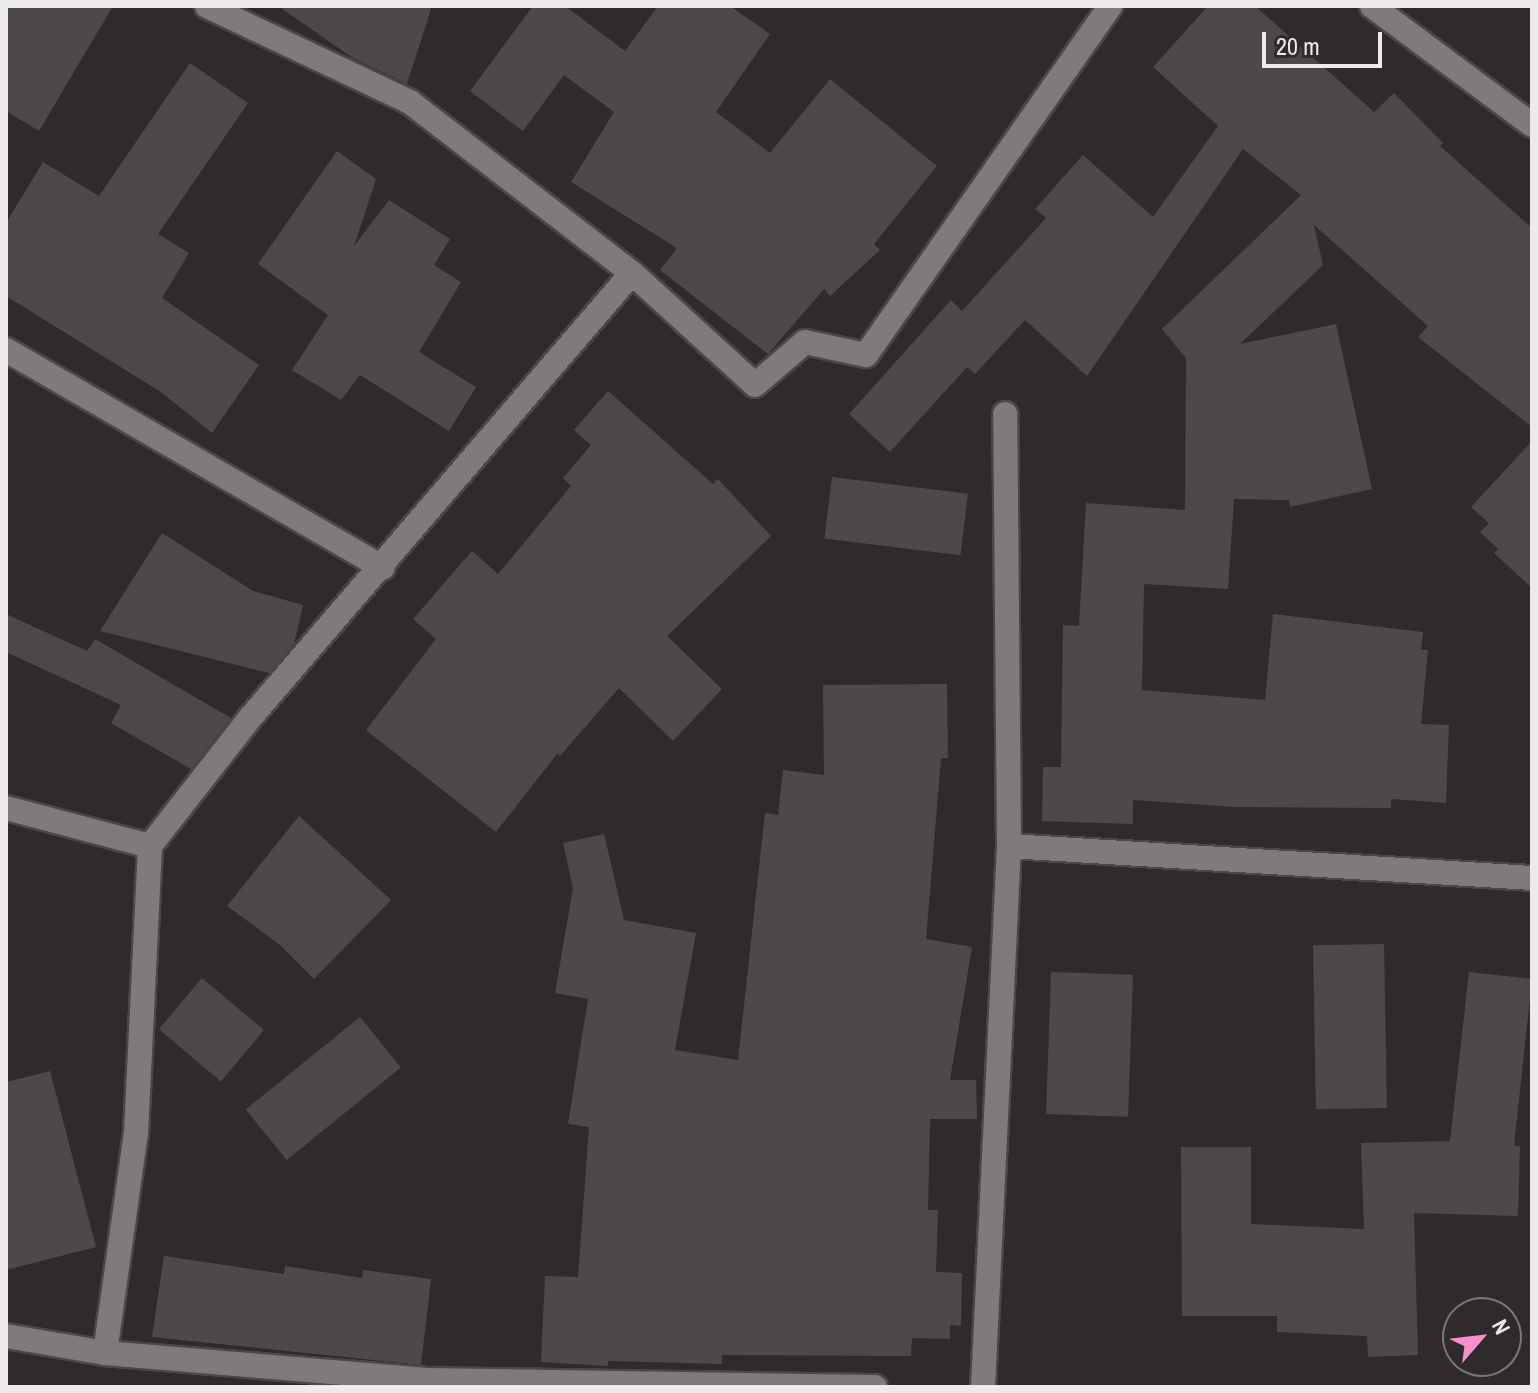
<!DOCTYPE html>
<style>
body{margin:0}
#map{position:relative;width:1538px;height:1393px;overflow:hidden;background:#2f2b2d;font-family:"Archivo Narrow",sans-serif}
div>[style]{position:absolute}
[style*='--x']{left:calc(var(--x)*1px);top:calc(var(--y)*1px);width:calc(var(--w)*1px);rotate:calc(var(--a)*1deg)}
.building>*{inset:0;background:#4d494b;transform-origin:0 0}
.roads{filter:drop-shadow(2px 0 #4a4749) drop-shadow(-2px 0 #4a4749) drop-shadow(0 2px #4a4749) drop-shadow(0 -2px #4a4749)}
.street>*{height:24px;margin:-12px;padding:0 12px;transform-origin:12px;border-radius:12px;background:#7f7a7c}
.secondary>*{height:24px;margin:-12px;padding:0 12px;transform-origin:12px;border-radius:12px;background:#7f7a7c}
span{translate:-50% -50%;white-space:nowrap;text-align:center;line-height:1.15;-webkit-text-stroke:6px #2f2b2d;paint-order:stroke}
.frame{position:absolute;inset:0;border:8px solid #edeaec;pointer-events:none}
.north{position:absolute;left:1442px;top:1297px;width:80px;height:80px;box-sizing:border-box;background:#2f2b2d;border:2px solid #7b7779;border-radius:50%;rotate:62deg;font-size:22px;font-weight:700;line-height:32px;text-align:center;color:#edeaec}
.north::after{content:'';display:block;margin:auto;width:28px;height:36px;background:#f98fc9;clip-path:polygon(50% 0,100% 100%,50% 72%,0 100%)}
.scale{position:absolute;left:1262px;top:32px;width:120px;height:36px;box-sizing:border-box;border:4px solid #edeaec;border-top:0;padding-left:10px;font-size:24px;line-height:28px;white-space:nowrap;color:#edeaec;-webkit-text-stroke:6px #2f2b2d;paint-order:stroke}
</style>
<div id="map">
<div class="building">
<div style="clip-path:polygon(6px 6px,113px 6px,39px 131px,6px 111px)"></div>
<div style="clip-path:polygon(278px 6px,432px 6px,407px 84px,353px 58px)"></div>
<div style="clip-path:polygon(533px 6px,565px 6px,625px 51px,658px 6px,730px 6px,770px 34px,716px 112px,770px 153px,830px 79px,937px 166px,874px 244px,880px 250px,830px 296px,824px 289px,768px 354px,660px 270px,677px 248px,571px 182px,614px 112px,564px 75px,523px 131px,470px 91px)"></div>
<div style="clip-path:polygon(1208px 6px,1255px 6px,1374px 112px,1394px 93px,1443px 143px,1440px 146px,1532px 228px,1532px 427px,1418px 337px,1428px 326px,1314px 225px,1323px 265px,1240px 344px,1336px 324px,1372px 489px,1290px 507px,1289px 500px,1234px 499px,1228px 589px,1144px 584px,1142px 690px,1265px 700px,1273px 614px,1423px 632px,1421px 650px,1428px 650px,1421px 724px,1449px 725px,1446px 803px,1391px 799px,1391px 808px,1236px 807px,1133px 800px,1133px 824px,1042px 821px,1043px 767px,1061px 767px,1063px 625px,1079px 626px,1086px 503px,1185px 510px,1186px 358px,1162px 329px,1301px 195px,1243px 149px,1087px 376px,1025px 320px,975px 374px,967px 367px,890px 452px,849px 414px,951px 300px,962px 311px,1046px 218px,1035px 209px,1083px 155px,1153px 217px,1218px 126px,1153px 67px)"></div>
<div style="clip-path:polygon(190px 63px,248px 103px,158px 234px,189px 253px,162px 298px,259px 365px,212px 433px,161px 392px,6px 296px,6px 223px,43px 162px,99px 196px)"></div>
<div style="clip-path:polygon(337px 151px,376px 179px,354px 246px,389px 200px,450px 239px,434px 265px,461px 282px,419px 352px,476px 387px,449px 431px,360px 375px,341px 400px,292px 370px,328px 315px,258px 264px)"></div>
<div style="clip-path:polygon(608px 391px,713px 484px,718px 479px,771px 536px,667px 636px,722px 689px,673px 741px,619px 688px,560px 756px,557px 754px,496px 832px,366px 730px,436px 639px,413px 619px,472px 551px,498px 574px,571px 486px,563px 478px,591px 445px,574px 430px)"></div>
<div style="clip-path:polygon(1532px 441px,1532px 588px,1494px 553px,1498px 549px,1480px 532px,1489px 523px,1471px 507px)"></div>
<div style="left:832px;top:477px;width:137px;height:62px;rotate:7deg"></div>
<div style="clip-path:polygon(162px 533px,253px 591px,303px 605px,294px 644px,269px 673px,100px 631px)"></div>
<div style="clip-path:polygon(6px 614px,87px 651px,95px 639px,231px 718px,191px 769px,111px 723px,121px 705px,6px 652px)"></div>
<div style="clip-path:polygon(947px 684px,948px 758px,941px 758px,926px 939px,972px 947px,950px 1080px,976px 1080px,977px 1119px,930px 1119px,928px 1210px,938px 1210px,936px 1272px,962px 1273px,961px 1326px,950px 1325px,950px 1339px,912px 1338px,911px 1356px,722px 1355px,722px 1364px,608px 1361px,608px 1366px,541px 1362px,545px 1276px,578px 1277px,589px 1127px,568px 1124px,588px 999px,555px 993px,573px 888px,563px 843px,604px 834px,624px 920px,696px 933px,675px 1050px,738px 1060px,765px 813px,778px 815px,783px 770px,824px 775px,823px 685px)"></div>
<div style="clip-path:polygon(299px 816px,391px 900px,314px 979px,280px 945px,227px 906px)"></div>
<div style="left:1384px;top:944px;width:164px;height:71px;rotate:89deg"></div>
<div style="left:1051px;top:972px;width:82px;height:142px;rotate:2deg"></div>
<div style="clip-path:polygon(1469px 972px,1532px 979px,1514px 1146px,1520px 1146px,1518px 1216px,1414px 1213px,1418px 1355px,1368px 1357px,1367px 1336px,1277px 1332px,1277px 1316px,1182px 1316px,1181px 1147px,1251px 1147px,1251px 1224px,1364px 1229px,1361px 1143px,1450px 1141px)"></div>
<div style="left:202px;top:978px;width:81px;height:67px;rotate:40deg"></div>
<div style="left:360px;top:1017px;width:65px;height:147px;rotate:51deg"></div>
<div style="clip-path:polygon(50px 1071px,96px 1247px,6px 1270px,6px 1082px)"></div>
<div style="clip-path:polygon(164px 1256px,284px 1274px,285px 1266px,362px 1278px,363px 1270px,431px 1279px,421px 1365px,152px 1337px)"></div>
</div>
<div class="roads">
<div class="street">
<div style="--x:207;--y:6;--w:225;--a:25.3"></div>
<div style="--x:410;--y:102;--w:280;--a:37.6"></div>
<div style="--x:632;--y:273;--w:166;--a:42.3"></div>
<div style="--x:755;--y:385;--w:66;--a:-40.7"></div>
<div style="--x:805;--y:342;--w:62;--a:12"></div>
<div style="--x:866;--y:355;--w:426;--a:-55"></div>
<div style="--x:6;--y:350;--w:435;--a:30"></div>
<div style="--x:6;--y:808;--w:149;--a:14.8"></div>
<div style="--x:1009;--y:846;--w:524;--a:3.5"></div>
<div style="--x:6;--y:1336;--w:100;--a:9.7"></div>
<div style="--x:105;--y:1353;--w:320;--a:4.8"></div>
<div style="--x:424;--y:1380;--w:451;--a:0.9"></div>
<div style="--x:105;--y:1353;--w:222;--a:-82"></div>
<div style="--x:136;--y:1133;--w:287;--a:-87.2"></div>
<div style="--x:150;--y:846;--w:162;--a:-52"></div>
<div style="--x:250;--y:718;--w:586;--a:-49.36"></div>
<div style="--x:983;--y:1387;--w:542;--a:-87.25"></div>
<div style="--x:1009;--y:846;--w:432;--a:-90.5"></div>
</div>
<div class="secondary">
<div style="--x:1372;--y:6;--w:199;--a:36.6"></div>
</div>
</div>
<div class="frame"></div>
<div class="north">N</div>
<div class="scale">20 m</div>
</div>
